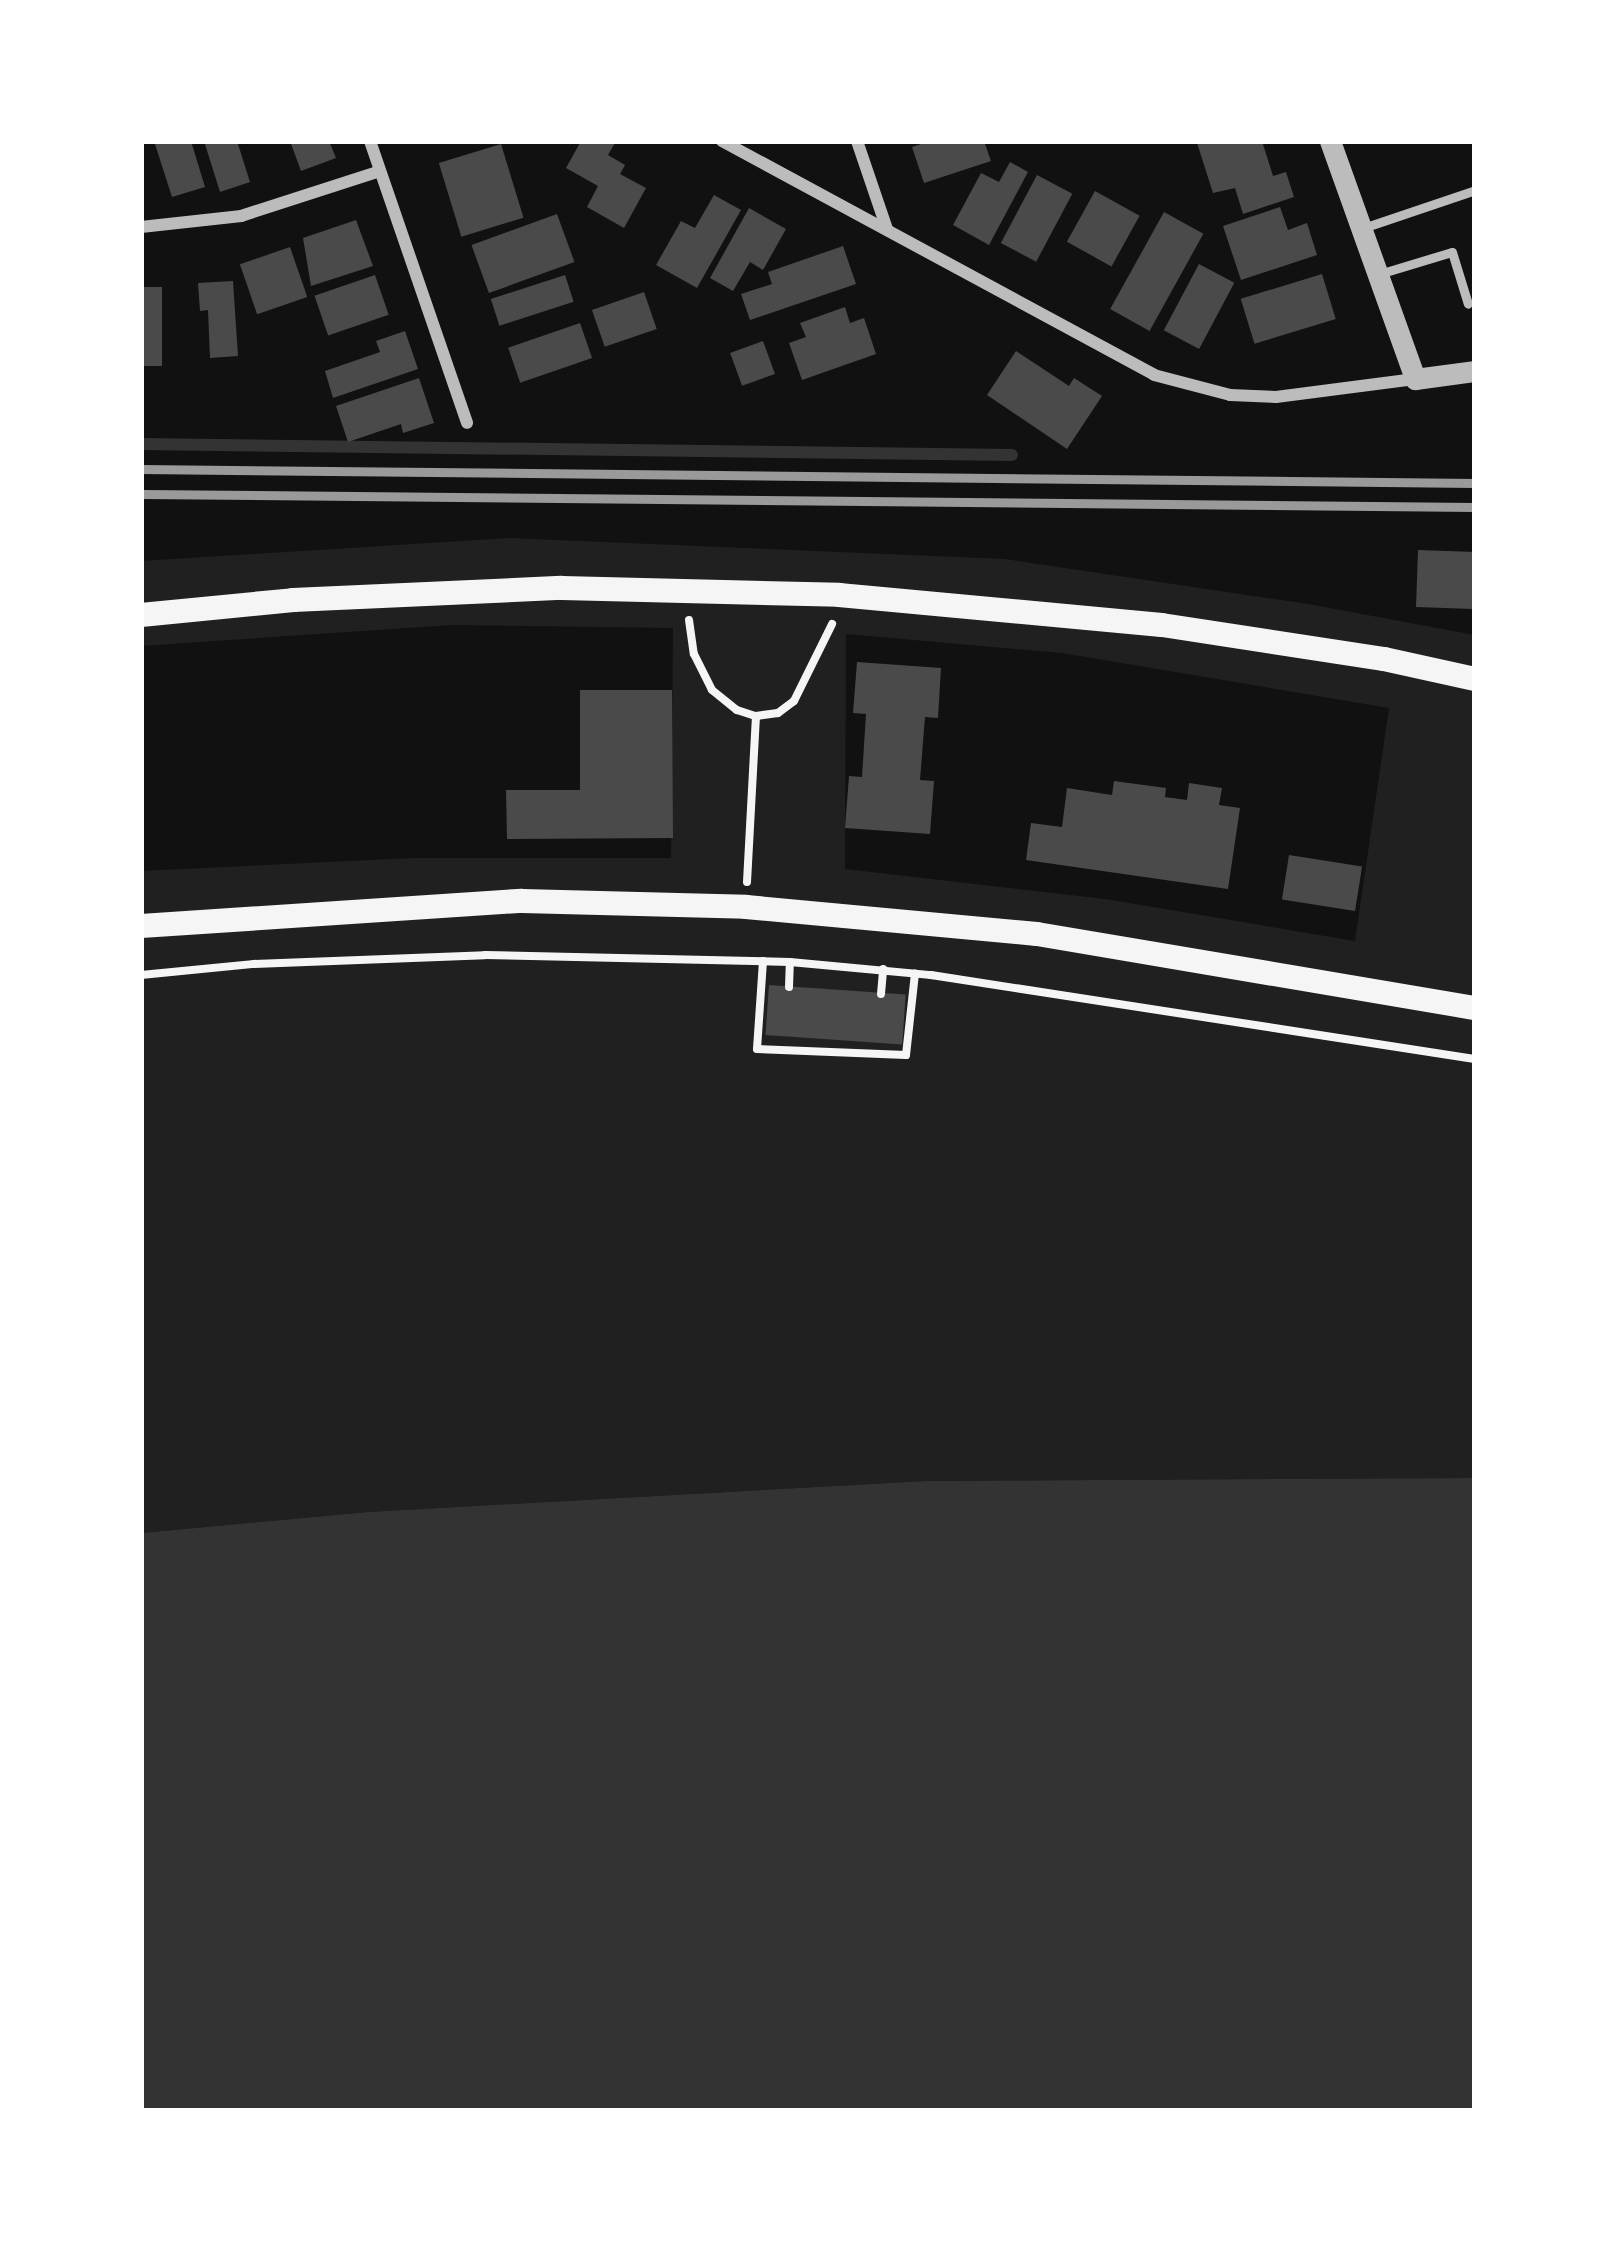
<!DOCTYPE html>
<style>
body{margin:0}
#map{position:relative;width:1616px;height:2252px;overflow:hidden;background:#111;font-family:"PT Serif",serif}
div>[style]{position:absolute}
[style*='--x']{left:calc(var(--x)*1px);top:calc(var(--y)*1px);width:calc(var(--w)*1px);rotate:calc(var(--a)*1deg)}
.green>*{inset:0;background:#202020}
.water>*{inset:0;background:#333}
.stream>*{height:12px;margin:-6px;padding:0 6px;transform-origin:6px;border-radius:6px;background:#333}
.building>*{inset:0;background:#4a4a4a;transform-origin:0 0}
.path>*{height:8px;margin:-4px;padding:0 4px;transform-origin:4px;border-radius:4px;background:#f5f5f5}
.service>*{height:9px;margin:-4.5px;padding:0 4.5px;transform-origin:4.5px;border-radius:4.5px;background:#bcbcbc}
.minor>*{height:12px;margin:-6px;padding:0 6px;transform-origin:6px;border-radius:6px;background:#bcbcbc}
.tertiary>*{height:21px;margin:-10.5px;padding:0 10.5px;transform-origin:10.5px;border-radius:10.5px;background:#bcbcbc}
.secondary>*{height:24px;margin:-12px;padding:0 12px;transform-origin:12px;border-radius:12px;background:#f5f5f5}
.rail>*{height:9px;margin:-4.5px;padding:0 4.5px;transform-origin:4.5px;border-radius:4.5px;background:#9a9a9a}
span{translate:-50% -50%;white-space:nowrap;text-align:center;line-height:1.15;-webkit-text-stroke:12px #fff;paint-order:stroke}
.frame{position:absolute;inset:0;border:144px solid #fff;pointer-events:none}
</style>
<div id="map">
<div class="green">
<div style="clip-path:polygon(evenodd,509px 538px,1005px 559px,1308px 604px,1475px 635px,1475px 1478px,926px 1481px,368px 1512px,141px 1533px,141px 871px,413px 858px,671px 858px,673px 628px,452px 625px,141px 646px,141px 561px,509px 538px,846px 634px,1062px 653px,1389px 708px,1355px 941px,1105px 899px,845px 869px,846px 634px)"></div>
</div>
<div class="water">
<div style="clip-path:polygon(1475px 1478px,1475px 2111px,141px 2111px,141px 1533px,368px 1512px,926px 1481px)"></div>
</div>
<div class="stream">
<div style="--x:141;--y:444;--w:871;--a:0.72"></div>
</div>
<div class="building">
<div style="clip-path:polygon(154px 141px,191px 141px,205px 187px,172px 197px)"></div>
<div style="clip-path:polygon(204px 141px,237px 141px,250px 182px,220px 192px)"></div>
<div style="clip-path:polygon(290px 141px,329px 141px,336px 158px,301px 171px)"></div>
<div style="clip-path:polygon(581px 141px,616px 141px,608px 155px,625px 165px,620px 174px,646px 188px,624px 228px,587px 207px,598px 186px,566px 168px)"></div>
<div style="clip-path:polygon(930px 141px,984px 141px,991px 161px,924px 183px,912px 147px)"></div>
<div style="clip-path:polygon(1262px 141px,1273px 176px,1286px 172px,1294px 197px,1243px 214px,1235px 188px,1213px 193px,1197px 143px)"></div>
<div style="left:501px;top:144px;width:77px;height:65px;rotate:73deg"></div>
<div style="clip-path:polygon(1010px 162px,1028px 172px,989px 245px,953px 225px,981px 173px,999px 182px)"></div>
<div style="left:1037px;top:175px;width:40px;height:77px;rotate:28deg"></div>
<div style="left:1095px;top:191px;width:51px;height:58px;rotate:29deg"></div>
<div style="clip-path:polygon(714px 195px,741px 210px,697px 288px,656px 265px,681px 221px,695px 228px)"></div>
<div style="clip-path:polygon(1280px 207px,1288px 230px,1307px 223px,1317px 255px,1241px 280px,1223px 226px)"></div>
<div style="clip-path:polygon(749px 208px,786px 229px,763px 270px,750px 262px,733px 291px,710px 278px)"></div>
<div style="left:1164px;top:212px;width:45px;height:111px;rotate:29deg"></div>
<div style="left:557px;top:214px;width:51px;height:91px;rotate:70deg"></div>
<div style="clip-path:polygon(356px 220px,373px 266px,311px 286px,303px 238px)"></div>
<div style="clip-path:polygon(843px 246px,856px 284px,750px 320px,741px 294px,772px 284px,768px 272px)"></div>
<div style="left:290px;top:247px;width:53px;height:53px;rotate:71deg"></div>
<div style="left:1199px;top:264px;width:40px;height:75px;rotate:28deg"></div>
<div style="left:1322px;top:274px;width:47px;height:85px;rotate:73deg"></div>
<div style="left:375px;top:275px;width:42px;height:64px;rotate:71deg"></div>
<div style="left:565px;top:275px;width:28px;height:78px;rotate:72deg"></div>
<div style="clip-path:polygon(233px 281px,238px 356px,210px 358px,208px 310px,200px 311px,198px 283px)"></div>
<div style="left:141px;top:287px;width:21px;height:79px"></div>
<div style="left:644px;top:292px;width:39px;height:55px;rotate:71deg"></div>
<div style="clip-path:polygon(845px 307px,850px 323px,864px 318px,876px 354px,802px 380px,789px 343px,806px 337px,800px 323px)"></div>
<div style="left:580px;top:323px;width:37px;height:76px;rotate:71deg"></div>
<div style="clip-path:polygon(405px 331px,418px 369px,333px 398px,325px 371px,380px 352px,376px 341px)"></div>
<div style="left:763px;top:341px;width:35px;height:35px;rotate:70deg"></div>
<div style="clip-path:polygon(1016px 351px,1069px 386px,1074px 378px,1102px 396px,1067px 449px,987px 395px)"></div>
<div style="clip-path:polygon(419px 378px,434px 423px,403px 433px,401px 424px,348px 442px,336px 406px)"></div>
<div style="left:1418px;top:550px;width:57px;height:57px;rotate:2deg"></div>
<div style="clip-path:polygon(857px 662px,941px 668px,938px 718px,925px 717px,920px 780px,934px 781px,930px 834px,845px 828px,849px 776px,862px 777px,866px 714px,853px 713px)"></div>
<div style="clip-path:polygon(580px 690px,672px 690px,673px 838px,507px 839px,506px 790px,580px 790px)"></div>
<div style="clip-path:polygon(1114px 781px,1166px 788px,1165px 797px,1187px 800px,1189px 783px,1222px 788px,1219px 805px,1240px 808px,1228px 889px,1026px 860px,1031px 823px,1062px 827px,1067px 788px,1112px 795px)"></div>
<div style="left:1289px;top:855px;width:74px;height:45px;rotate:9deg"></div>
<div style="left:769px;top:985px;width:137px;height:50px;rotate:4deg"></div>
</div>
<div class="path">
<div style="--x:689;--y:620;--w:34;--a:82"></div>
<div style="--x:694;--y:654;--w:40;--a:63.4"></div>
<div style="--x:712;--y:690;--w:32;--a:39"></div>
<div style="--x:737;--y:710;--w:20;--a:18"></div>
<div style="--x:756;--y:716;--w:22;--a:-8"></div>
<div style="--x:778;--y:713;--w:20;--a:-37"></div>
<div style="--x:794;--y:701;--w:86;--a:-63.7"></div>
<div style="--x:747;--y:882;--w:166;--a:-86.9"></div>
<div style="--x:763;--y:961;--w:88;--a:93.9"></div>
<div style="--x:757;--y:1049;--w:149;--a:2.3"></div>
<div style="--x:906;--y:1055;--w:82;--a:-83.7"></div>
<div style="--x:141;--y:975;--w:114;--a:-5.6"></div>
<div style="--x:254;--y:964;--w:231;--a:-2.2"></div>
<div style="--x:485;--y:955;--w:305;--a:1.3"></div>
<div style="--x:790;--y:962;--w:142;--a:5.3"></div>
<div style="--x:931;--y:975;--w:550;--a:8.78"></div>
<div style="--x:789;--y:987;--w:25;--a:-88"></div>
<div style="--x:881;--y:994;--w:25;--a:-85"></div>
</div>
<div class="service">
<div style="--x:1363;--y:228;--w:118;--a:-18.7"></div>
<div style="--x:1379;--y:274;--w:76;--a:-16.8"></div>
<div style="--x:1452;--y:252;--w:54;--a:72.9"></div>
</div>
<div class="minor">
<div style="--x:370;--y:141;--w:298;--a:71"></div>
<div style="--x:722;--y:141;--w:491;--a:28.4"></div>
<div style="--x:1154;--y:375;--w:79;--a:14.7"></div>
<div style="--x:1230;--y:395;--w:46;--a:2.5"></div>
<div style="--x:1276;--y:397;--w:140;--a:-7.4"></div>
<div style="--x:857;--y:141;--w:93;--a:71.2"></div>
<div style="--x:141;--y:227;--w:101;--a:-6.3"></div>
<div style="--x:241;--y:216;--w:146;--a:-17.9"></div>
</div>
<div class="tertiary">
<div style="--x:1330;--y:141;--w:253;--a:70.3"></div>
<div style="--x:1415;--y:379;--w:61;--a:-7.6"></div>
</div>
<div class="secondary">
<div style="--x:141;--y:615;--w:153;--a:-5.6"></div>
<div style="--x:293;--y:600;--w:269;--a:-2.6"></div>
<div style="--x:562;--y:588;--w:277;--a:1.4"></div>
<div style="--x:839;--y:595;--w:324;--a:5.3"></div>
<div style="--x:1162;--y:625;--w:225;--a:8.7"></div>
<div style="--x:1384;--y:659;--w:93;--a:12.4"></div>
<div style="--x:141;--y:926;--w:382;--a:-3.8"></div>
<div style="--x:522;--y:901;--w:224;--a:1.5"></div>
<div style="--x:746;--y:907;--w:292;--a:5.3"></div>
<div style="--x:1037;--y:934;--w:444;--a:9.6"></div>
</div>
<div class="rail">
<div style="--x:141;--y:469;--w:1334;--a:0.6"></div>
<div style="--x:141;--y:494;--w:1334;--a:0.56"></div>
</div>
<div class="frame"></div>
</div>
